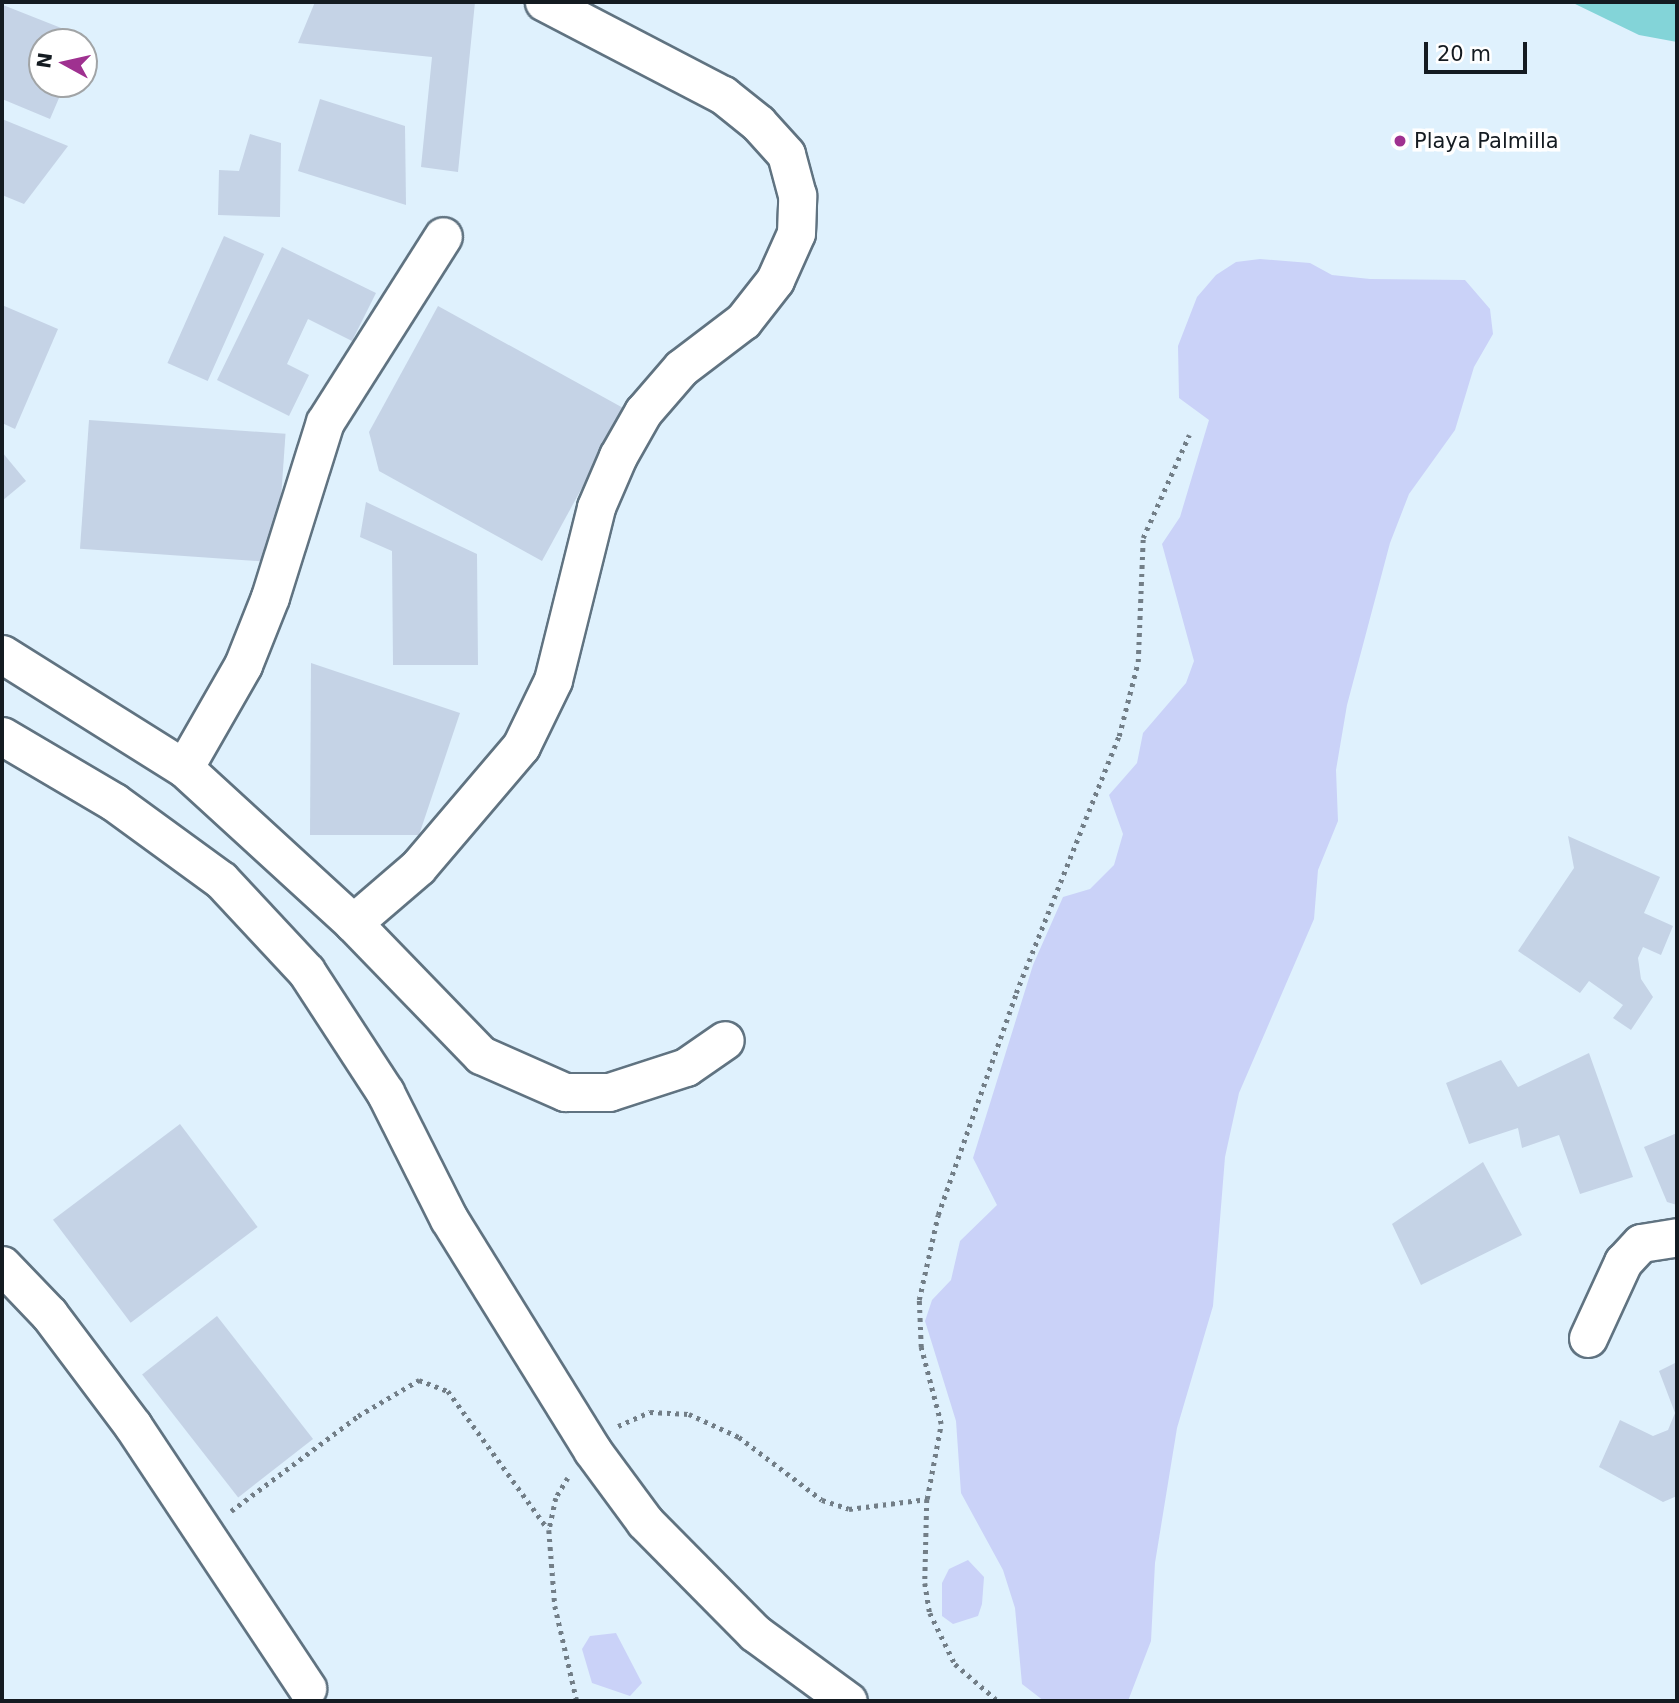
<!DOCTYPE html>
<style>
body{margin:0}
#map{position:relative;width:1679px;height:1703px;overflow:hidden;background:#dff1fd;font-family:"DejaVu Sans",sans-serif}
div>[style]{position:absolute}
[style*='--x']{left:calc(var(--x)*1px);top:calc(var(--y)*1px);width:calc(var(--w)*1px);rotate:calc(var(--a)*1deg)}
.green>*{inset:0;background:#cad2f8}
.water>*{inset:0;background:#83d4d8}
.building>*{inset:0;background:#c5d3e6;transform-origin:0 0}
.path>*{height:4.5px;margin-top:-2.25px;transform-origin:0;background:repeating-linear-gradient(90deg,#727e87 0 3.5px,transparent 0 8.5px)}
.roads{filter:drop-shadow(2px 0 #607381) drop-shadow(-2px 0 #607381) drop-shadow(0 2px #607381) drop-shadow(0 -2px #607381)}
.minor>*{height:37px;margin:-18.5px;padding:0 18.5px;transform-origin:18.5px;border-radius:18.5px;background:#fff}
.dots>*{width:19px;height:19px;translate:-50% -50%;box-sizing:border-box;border:4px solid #fff;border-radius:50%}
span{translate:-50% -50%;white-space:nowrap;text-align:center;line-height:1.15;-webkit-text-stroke:7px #fff;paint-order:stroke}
.poi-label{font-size:21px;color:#141b21}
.left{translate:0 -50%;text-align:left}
.frame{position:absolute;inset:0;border:4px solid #141b21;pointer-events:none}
.north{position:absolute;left:28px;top:28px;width:70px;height:70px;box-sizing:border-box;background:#fff;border:2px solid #a1a4a6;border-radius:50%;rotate:278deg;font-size:19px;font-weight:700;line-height:28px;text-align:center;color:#141b21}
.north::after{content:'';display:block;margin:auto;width:24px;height:32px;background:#9f3190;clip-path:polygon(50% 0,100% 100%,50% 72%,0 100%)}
.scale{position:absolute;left:1424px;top:42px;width:103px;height:32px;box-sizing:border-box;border:4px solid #141b21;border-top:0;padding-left:9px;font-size:21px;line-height:24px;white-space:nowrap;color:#141b21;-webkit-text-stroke:5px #fff;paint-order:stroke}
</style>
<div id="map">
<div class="green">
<div style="clip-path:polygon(1260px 259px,1310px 263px,1332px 275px,1370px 279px,1465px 280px,1490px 309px,1493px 334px,1474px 367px,1455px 430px,1409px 494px,1390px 543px,1347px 705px,1336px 770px,1338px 821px,1318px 870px,1314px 919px,1239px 1093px,1225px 1157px,1213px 1306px,1177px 1428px,1155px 1563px,1151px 1641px,1128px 1701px,1044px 1701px,1022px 1684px,1015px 1608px,1003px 1570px,961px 1493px,956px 1421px,925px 1321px,932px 1300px,951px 1280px,960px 1241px,997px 1205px,973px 1158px,1033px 965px,1063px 897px,1090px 889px,1114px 865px,1123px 834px,1109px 795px,1137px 763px,1143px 733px,1186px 683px,1194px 661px,1162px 544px,1180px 517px,1209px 420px,1179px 398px,1178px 346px,1197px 297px,1216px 275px,1236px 262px)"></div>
<div style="clip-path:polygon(968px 1560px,984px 1577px,982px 1604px,978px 1616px,953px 1624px,942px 1616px,942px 1583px,949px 1569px)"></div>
<div style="clip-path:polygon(616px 1633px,642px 1683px,630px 1696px,592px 1683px,582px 1649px,590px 1636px)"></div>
</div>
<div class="water">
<div style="clip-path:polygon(1571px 2px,1677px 2px,1677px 42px,1639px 35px)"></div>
</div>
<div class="building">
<div style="clip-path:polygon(315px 2px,475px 2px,458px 172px,421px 167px,432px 57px,298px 43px)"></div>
<div style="clip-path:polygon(3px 5px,84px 37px,82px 42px,42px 42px,42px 84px,65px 84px,50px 119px,2px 99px)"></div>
<div style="clip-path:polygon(320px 99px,405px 126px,406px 205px,298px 171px)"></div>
<div style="clip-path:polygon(2px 119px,68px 146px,24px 204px,2px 195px)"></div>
<div style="clip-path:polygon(250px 134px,281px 143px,280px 217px,218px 215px,219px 170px,239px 171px)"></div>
<div style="left:224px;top:236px;width:44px;height:139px;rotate:24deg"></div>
<div style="clip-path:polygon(282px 247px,376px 293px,352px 341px,308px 319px,287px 364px,309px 375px,289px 416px,217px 380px)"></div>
<div style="clip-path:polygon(2px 305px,58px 329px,15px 429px,2px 423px)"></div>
<div style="clip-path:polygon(438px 306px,625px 409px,542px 561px,379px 471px,369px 432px)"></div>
<div style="left:89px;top:420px;width:197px;height:129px;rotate:4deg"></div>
<div style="clip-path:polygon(2px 452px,26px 481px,2px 501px)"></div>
<div style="clip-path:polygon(366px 502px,477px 554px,478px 665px,393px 665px,392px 551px,360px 537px)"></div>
<div style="clip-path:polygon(311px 663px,460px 713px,419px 835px,310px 835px)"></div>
<div style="clip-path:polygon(1568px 836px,1660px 877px,1644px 913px,1673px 926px,1661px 955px,1643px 947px,1638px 958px,1641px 979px,1653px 997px,1631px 1030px,1613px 1018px,1623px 1005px,1589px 981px,1580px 993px,1518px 951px,1574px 868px)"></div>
<div style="clip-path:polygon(1589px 1053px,1633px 1177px,1580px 1194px,1559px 1135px,1522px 1148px,1518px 1128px,1469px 1144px,1446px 1083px,1501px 1060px,1518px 1087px)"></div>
<div style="left:180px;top:1124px;width:129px;height:159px;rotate:53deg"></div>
<div style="clip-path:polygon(1677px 1133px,1677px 1205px,1667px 1202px,1644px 1147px)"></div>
<div style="clip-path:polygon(1483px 1162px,1522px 1235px,1421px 1285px,1392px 1224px)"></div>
<div style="left:217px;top:1316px;width:156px;height:95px;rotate:52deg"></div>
<div style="clip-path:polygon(1677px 1362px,1677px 1496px,1663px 1502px,1599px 1467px,1620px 1420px,1653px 1436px,1668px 1430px,1675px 1413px,1659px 1371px)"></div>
</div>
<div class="path">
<div style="--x:618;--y:1426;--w:35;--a:-24"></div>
<div style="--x:650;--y:1412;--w:39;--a:3"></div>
<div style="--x:689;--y:1414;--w:55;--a:24.7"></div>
<div style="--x:739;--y:1437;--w:104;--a:37.2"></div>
<div style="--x:822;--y:1500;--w:28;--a:18"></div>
<div style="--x:849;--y:1509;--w:79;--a:-7.3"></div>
<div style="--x:927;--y:1499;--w:76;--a:-79.4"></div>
<div style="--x:941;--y:1424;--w:80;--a:-104.6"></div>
<div style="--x:921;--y:1347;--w:47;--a:-92.4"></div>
<div style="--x:919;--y:1300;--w:87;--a:-77.4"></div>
<div style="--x:938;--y:1215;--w:235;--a:-70.6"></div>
<div style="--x:1016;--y:993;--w:277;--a:-68.2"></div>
<div style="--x:1119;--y:736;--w:76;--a:-75.6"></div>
<div style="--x:1138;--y:662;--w:124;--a:-87.7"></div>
<div style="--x:1143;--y:538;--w:113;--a:-65.9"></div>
<div style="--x:568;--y:1478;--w:23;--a:121"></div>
<div style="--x:556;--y:1498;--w:33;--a:102"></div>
<div style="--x:549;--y:1530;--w:76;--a:85.5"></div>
<div style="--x:555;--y:1606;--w:98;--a:77"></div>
<div style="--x:927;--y:1499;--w:84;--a:91.4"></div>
<div style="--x:925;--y:1583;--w:30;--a:81"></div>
<div style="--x:930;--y:1613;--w:57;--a:63.9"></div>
<div style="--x:955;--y:1664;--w:57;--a:40.7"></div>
<div style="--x:231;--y:1511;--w:159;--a:-36.8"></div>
<div style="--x:358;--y:1416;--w:71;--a:-30.5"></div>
<div style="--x:419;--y:1380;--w:31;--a:21"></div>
<div style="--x:448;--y:1391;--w:170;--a:54.1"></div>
</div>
<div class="roads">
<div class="minor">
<div style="--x:2;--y:654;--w:215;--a:32.1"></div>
<div style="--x:184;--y:768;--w:229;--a:42.5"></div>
<div style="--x:353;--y:923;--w:184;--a:45.9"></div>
<div style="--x:481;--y:1055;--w:92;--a:23.8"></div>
<div style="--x:565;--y:1092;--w:44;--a:0"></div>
<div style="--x:609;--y:1092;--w:81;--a:-18"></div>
<div style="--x:686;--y:1067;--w:47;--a:-34.7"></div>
<div style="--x:2;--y:736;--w:130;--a:30.5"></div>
<div style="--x:114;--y:802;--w:132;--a:36.1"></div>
<div style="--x:221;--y:880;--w:125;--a:47"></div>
<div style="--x:306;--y:971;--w:145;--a:56.9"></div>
<div style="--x:385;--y:1092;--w:142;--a:63.3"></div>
<div style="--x:449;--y:1219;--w:272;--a:58.2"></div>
<div style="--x:592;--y:1450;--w:89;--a:53.6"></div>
<div style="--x:645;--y:1522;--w:156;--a:45.3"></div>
<div style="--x:755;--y:1633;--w:115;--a:36.2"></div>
<div style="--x:184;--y:768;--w:119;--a:-60.2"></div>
<div style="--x:243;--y:665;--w:73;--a:-68.3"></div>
<div style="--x:270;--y:597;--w:183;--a:-72.6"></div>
<div style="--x:325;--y:422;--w:220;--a:-57.6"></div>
<div style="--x:353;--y:923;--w:86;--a:-40.7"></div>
<div style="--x:418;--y:867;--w:159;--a:-49.6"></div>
<div style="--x:521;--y:746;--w:73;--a:-64.1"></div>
<div style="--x:553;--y:680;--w:178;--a:-76"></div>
<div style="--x:596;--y:507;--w:56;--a:-66.7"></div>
<div style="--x:618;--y:456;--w:51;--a:-60.4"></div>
<div style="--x:643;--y:412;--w:58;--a:-49.2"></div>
<div style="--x:681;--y:368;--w:78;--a:-37.2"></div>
<div style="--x:743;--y:321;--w:52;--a:-52"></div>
<div style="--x:775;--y:280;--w:51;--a:-65.9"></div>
<div style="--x:796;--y:233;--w:38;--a:-88"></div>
<div style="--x:797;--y:195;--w:42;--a:-105"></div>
<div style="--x:786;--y:154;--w:42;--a:-132.1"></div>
<div style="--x:758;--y:123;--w:45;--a:-141.3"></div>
<div style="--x:723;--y:95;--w:202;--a:-152.5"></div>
<div style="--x:2;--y:1265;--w:68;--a:46.2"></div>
<div style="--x:49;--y:1314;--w:140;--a:53.1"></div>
<div style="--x:133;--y:1426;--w:315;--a:56.4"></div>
<div style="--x:1588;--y:1338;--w:84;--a:-65.3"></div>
<div style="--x:1623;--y:1262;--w:26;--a:-47"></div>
<div style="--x:1641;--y:1243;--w:36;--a:-9"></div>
</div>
</div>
<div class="dots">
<div style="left:1400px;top:141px;background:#9f3190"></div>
</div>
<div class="poi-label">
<span class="left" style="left:1414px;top:141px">Playa Palmilla</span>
</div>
<div class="frame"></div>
<div class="north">N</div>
<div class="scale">20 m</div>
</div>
